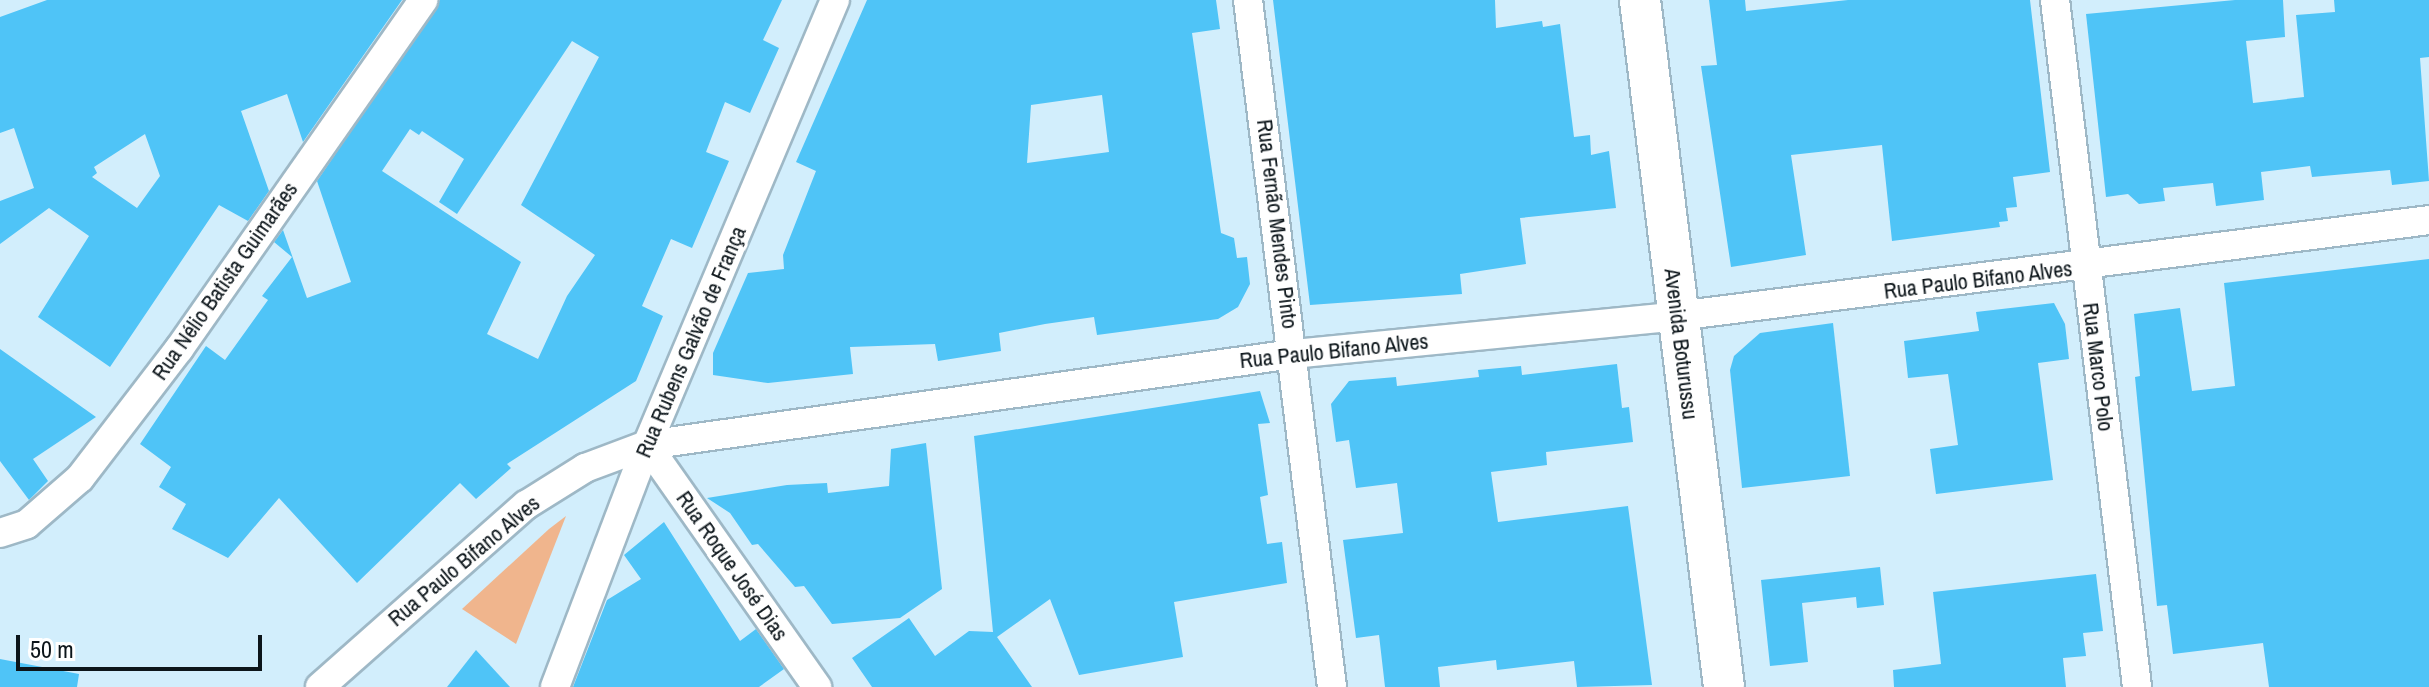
<!DOCTYPE html>
<meta charset="utf-8">
<style>
body{margin:0}
#map{position:relative;width:2429px;height:687px;overflow:hidden;background:#d2eefc;font-family:"Archivo Narrow",sans-serif}
div>[style]{position:absolute}
[style*='--x']{left:calc(var(--x)*1px);top:calc(var(--y)*1px);width:calc(var(--w)*1px);rotate:calc(var(--a)*1deg)}
.green>*{inset:0;background:#f0b58d}
.building>*{inset:0;background:#4fc4f7}
.roads{filter:drop-shadow(2px 0 #9eb8c6) drop-shadow(-2px 0 #9eb8c6) drop-shadow(0 2px #9eb8c6) drop-shadow(0 -2px #9eb8c6)}
.minor>*{height:28px;margin:-14px;padding:0 14px;transform-origin:14px;border-radius:14px;background:#fff}
.secondary>*{height:40px;margin:-20px;padding:0 20px;transform-origin:20px;border-radius:20px;background:#fff}
span{translate:-50% -50%;white-space:nowrap;text-align:center;line-height:1.15;-webkit-text-stroke:6px #fff;paint-order:stroke}
.street-label{font-size:22px;color:#0c151a}
.scale{position:absolute;left:16px;top:635px;width:246px;height:36px;box-sizing:border-box;border:4px solid #0c151a;border-top:0;padding-left:10px;font-size:24px;line-height:28px;white-space:nowrap;color:#0c151a;-webkit-text-stroke:6px #fff;paint-order:stroke}
</style>
<div id="map">
<div class="green">
<div style="clip-path:polygon(566px 516px,516px 644px,462px 609px,549px 529px)"></div>
</div>
<div class="building">
<div style="clip-path:polygon(evenodd,47px 0,402px 0,303px 142px,287px 94px,241px 111px,269px 191px,248px 221px,219px 205px,110px 367px,38px 317px,89px 236px,49px 208px,0 244px,0 201px,34px 188px,14px 128px,0 133px,0 17px,47px 0,145px 134px,160px 176px,137px 208px,92px 177px,97px 173px,94px 167px,145px 134px)"></div>
<div style="clip-path:polygon(evenodd,440px 0,782px 0,763px 40px,779px 48px,750px 113px,725px 102px,706px 152px,729px 161px,692px 248px,671px 239px,642px 306px,663px 316px,636px 381px,507px 464px,511px 468px,476px 499px,460px 483px,357px 583px,279px 498px,228px 558px,172px 529px,186px 504px,159px 487px,171px 467px,140px 444px,206px 346px,225px 360px,268px 300px,262px 296px,292px 257px,274px 242px,283px 230px,307px 298px,351px 282px,317px 181px,440px 0,572px 41px,599px 57px,521px 205px,595px 255px,567px 296px,538px 359px,487px 334px,521px 262px,382px 171px,410px 129px,419px 135px,422px 131px,464px 159px,439px 202px,457px 214px,572px 41px)"></div>
<div style="clip-path:polygon(evenodd,867px 0,1216px 0,1220px 29px,1192px 33px,1221px 233px,1234px 238px,1237px 258px,1247px 257px,1250px 284px,1238px 307px,1218px 319px,1097px 335px,1094px 317px,1045px 324px,999px 333px,1001px 351px,938px 361px,935px 344px,850px 347px,853px 374px,768px 383px,713px 375px,713px 353px,748px 273px,784px 269px,783px 255px,816px 171px,796px 162px,867px 0,1102px 95px,1109px 152px,1027px 163px,1031px 105px,1102px 95px)"></div>
<div style="clip-path:polygon(1273px 0,1495px 0,1496px 28px,1542px 21px,1543px 27px,1560px 24px,1574px 137px,1590px 135px,1591px 155px,1609px 151px,1616px 208px,1520px 218px,1526px 264px,1460px 274px,1462px 294px,1310px 305px)"></div>
<div style="clip-path:polygon(1709px 0,1745px 0,1746px 11px,1848px 0,2030px 0,2050px 172px,2013px 177px,2017px 207px,2006px 208px,2008px 221px,1999px 222px,2000px 227px,1892px 241px,1882px 145px,1791px 155px,1806px 255px,1731px 267px,1701px 66px,1717px 65px)"></div>
<div style="clip-path:polygon(2235px 0,2283px 0,2285px 37px,2246px 41px,2253px 103px,2304px 97px,2296px 15px,2335px 12px,2334px 0,2429px 0,2429px 57px,2420px 58px,2429px 181px,2392px 185px,2390px 170px,2312px 177px,2310px 166px,2261px 172px,2264px 200px,2216px 206px,2213px 183px,2163px 188px,2165px 201px,2139px 204px,2128px 194px,2106px 197px,2086px 14px)"></div>
<div style="clip-path:polygon(2429px 259px,2429px 687px,2269px 687px,2263px 643px,2173px 654px,2167px 605px,2157px 606px,2135px 377px,2140px 376px,2134px 314px,2180px 308px,2192px 391px,2235px 386px,2224px 283px)"></div>
<div style="clip-path:polygon(2054px 303px,2065px 324px,2069px 359px,2038px 363px,2053px 480px,1936px 494px,1930px 449px,1958px 445px,1948px 374px,1908px 378px,1904px 341px,1979px 331px,1976px 312px)"></div>
<div style="clip-path:polygon(1833px 323px,1850px 476px,1742px 488px,1730px 370px,1734px 356px,1760px 333px)"></div>
<div style="clip-path:polygon(0 349px,96px 417px,33px 459px,48px 481px,29px 500px,0 461px)"></div>
<div style="clip-path:polygon(1617px 364px,1622px 408px,1629px 407px,1633px 442px,1546px 452px,1547px 465px,1491px 472px,1498px 522px,1628px 506px,1652px 685px,1577px 687px,1574px 661px,1497px 670px,1496px 660px,1438px 667px,1440px 687px,1385px 687px,1379px 635px,1356px 638px,1343px 540px,1403px 533px,1397px 483px,1356px 488px,1349px 440px,1336px 442px,1331px 404px,1349px 381px,1396px 377px,1397px 386px,1479px 377px,1478px 370px,1521px 366px,1522px 375px)"></div>
<div style="clip-path:polygon(1260px 391px,1270px 423px,1258px 424px,1268px 495px,1260px 497px,1267px 544px,1282px 542px,1287px 583px,1174px 602px,1183px 657px,1079px 675px,1050px 599px,997px 637px,1032px 687px,872px 687px,852px 658px,909px 618px,935px 656px,969px 631px,993px 632px,974px 436px)"></div>
<div style="clip-path:polygon(926px 443px,942px 589px,900px 618px,832px 624px,804px 586px,795px 587px,758px 544px,752px 545px,730px 513px,707px 498px,787px 485px,827px 483px,828px 493px,889px 486px,891px 449px)"></div>
<div style="clip-path:polygon(664px 522px,740px 641px,756px 629px,784px 669px,759px 687px,573px 687px,607px 600px,641px 579px,624px 555px)"></div>
<div style="clip-path:polygon(1880px 567px,1884px 605px,1857px 608px,1856px 597px,1802px 603px,1808px 662px,1770px 666px,1761px 580px)"></div>
<div style="clip-path:polygon(2096px 574px,2103px 631px,2083px 633px,2086px 656px,2063px 658px,2066px 687px,1894px 687px,1893px 670px,1941px 664px,1933px 592px)"></div>
<div style="clip-path:polygon(476px 650px,510px 687px,447px 687px)"></div>
<div style="clip-path:polygon(0 659px,79px 674px,77px 687px,0 687px)"></div>
</div>
<div class="roads">
<div class="minor">
<div style="--x:1248;--y:0;--w:692;--a:83.03"></div>
<div style="--x:2055;--y:0;--w:692;--a:83.19"></div>
<div style="--x:647;--y:445;--w:296;--a:54.9"></div>
<div style="--x:0;--y:533;--w:28;--a:-18"></div>
<div style="--x:27;--y:524;--w:70;--a:-41"></div>
<div style="--x:80;--y:478;--w:163;--a:-52.5"></div>
<div style="--x:179;--y:349;--w:426;--a:-55"></div>
<div style="--x:320;--y:687;--w:275;--a:-41.5"></div>
<div style="--x:526;--y:505;--w:70;--a:-32.1"></div>
<div style="--x:585;--y:468;--w:66;--a:-20.4"></div>
<div style="--x:647;--y:445;--w:652;--a:-8.02"></div>
<div style="--x:1293;--y:354;--w:387;--a:-5.6"></div>
<div style="--x:1678;--y:316;--w:757;--a:-7.28"></div>
<div style="--x:555;--y:687;--w:259;--a:-69.2"></div>
<div style="--x:647;--y:445;--w:483;--a:-67.1"></div>
</div>
<div class="secondary">
<div style="--x:1640;--y:0;--w:692;--a:83.03"></div>
</div>
</div>
<div class="street-label">
<span style="left:1277px;top:224px;rotate:83deg">Rua Fernão Mendes Pinto</span>
<span style="left:1978px;top:280px;rotate:-7deg">Rua Paulo Bifano Alves</span>
<span style="left:225px;top:281px;rotate:-55deg">Rua Nélio Batista Guimarães</span>
<span style="left:691px;top:342px;rotate:-67deg">Rua Rubens Galvão de França</span>
<span style="left:1681px;top:344px;rotate:83deg">Avenida Boturussu</span>
<span style="left:1334px;top:351px;rotate:-6deg">Rua Paulo Bifano Alves</span>
<span style="left:2098px;top:367px;rotate:83deg">Rua Marco Polo</span>
<span style="left:464px;top:561px;rotate:-40deg">Rua Paulo Bifano Alves</span>
<span style="left:732px;top:566px;rotate:55deg">Rua Roque José Dias</span>
</div>
<div class="scale">50 m</div>
</div>
